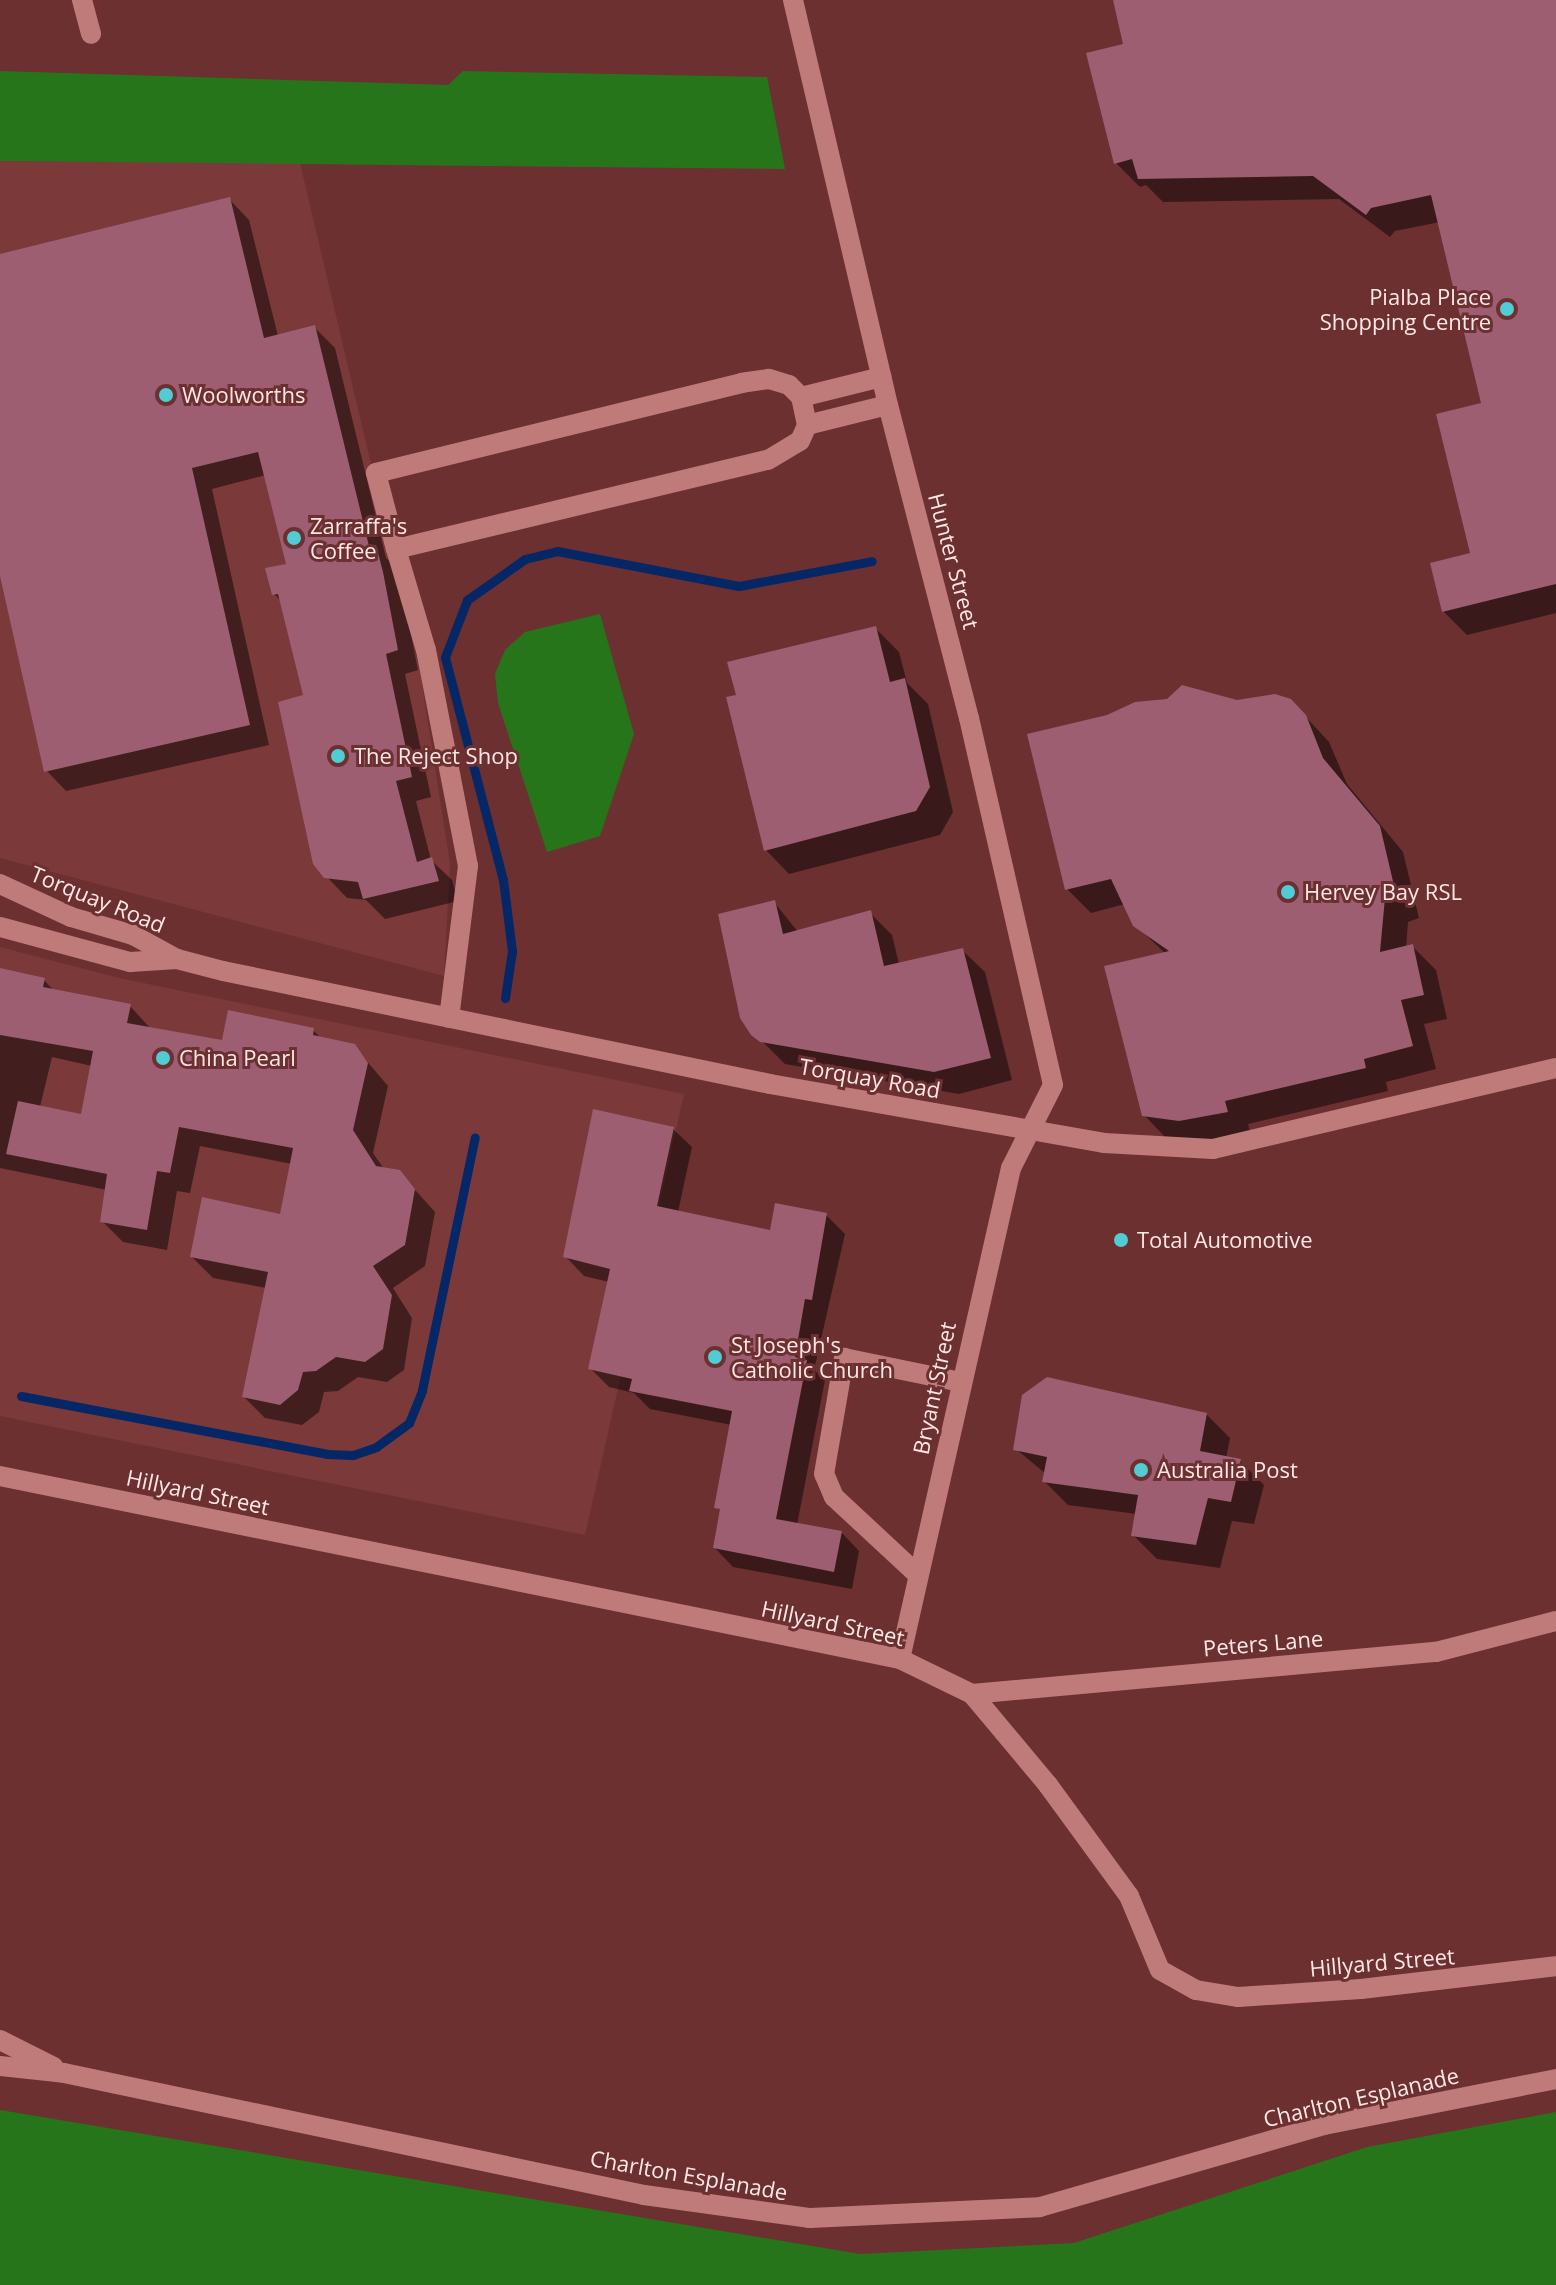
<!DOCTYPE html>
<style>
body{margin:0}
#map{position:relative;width:1556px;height:2285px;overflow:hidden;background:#6c3031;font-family:"Open Sans",sans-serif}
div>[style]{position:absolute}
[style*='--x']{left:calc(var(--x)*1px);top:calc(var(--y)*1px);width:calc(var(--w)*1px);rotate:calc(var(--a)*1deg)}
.built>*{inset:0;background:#7c393a}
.green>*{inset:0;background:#27751b}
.shadow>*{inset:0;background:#0007}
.stream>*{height:9px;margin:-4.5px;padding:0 4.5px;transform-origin:4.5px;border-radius:4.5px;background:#052766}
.building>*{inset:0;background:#9c5e70}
.minor>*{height:20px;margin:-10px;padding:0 10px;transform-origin:10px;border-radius:10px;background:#bf7b79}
.dots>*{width:22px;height:22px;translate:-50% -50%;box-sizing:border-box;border:4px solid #6c3031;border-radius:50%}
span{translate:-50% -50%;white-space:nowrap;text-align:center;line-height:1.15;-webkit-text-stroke:6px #6c3031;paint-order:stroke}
.poi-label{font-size:22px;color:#fee7e6}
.right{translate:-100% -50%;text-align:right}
.left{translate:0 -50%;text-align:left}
.street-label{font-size:22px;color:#fee7e6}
</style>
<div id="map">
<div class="built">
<div style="clip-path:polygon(0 161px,300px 163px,420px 672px,450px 864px,444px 976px,0 858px)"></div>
<div style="clip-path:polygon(0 947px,119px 978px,684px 1094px,585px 1535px,0 1416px)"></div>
</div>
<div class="green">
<div style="clip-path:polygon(0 71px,448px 85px,463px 71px,767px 77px,785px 169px,0 161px)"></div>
<div style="clip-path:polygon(600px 614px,634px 734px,600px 836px,547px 852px,498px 703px,495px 674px,505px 650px,525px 632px)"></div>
<div style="clip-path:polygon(0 2110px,860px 2254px,1074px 2243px,1367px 2147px,1556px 2112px,1556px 2285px,0 2285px)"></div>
</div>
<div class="shadow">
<div style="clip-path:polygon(1115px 0,1556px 0,1556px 613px,1467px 635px,1443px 611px,1472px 554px,1484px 404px,1440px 222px,1395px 231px,1390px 237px,1339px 199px,1163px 202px,1146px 185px,1140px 187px,1116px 163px,1125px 45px)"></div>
<div style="clip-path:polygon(229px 199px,249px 220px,278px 336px,314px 327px,335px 348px,386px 558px,396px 567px,403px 594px,418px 670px,405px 674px,431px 797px,416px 801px,431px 860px,452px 880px,458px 901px,385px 919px,366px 900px,347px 898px,326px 876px,306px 697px,283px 603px,274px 594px,288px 565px,266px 475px,212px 489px,269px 745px,66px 791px,46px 770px,0 567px,0 256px)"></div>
<div style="clip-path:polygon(875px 628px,899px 652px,907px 683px,928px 704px,953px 812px,940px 835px,789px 874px,766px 850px)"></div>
<div style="clip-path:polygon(1290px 700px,1329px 742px,1347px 784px,1403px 852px,1419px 918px,1408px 922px,1406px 948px,1412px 946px,1436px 970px,1447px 1019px,1424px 1024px,1436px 1069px,1386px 1082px,1388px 1091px,1248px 1124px,1251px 1135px,1204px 1144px,1168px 1140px,1144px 1115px,1166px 954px,1134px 924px,1125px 904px,1091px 913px,1067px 889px,1237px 702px)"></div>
<div style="clip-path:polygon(774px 902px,798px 932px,870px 913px,892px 935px,899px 964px,962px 950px,985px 972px,1012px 1080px,959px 1094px,785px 1064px,762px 1041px)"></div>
<div style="clip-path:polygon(evenodd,0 970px,44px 980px,55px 992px,130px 1006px,151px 1029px,223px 1042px,313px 1030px,323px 1040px,354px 1046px,388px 1086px,373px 1153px,384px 1169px,399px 1172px,435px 1212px,425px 1266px,393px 1288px,412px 1318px,404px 1370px,387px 1382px,358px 1377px,338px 1391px,324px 1392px,319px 1412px,302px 1425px,265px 1418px,244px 1397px,266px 1288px,213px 1278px,192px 1257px,281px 1216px,292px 1164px,200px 1146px,190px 1193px,177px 1191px,167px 1250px,123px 1242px,102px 1221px,107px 1190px,0 1168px,0 970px,52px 1057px,92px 1066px,82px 1116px,40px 1107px,52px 1057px)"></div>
<div style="clip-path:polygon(673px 1129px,692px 1147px,678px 1212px,772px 1232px,826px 1215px,845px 1234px,814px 1370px,825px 1380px,797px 1525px,841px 1532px,859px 1551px,852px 1589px,733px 1567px,715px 1548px,732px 1425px,650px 1409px,634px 1393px,609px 1387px,590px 1368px,609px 1282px,584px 1276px,566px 1257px)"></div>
<div style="clip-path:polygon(1206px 1414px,1230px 1438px,1226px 1458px,1240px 1461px,1264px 1485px,1254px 1524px,1232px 1521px,1220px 1568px,1157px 1559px,1133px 1535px,1137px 1514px,1068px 1505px,1044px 1481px,1046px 1474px,1016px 1449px)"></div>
</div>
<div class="stream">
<div style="--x:505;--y:998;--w:48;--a:-81.5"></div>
<div style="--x:512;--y:951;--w:72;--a:-97.2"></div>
<div style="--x:503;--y:880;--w:230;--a:-104.6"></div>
<div style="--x:445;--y:657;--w:61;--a:-68.9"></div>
<div style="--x:467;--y:600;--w:71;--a:-35.3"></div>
<div style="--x:525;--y:559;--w:33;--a:-14"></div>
<div style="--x:557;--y:551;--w:185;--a:10.9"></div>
<div style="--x:739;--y:586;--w:135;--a:-10.6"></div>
<div style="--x:21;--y:1396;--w:311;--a:10.7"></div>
<div style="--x:327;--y:1454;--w:26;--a:2"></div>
<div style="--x:353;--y:1455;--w:24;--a:-19"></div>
<div style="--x:376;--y:1447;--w:41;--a:-36"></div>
<div style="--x:409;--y:1423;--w:35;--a:-68"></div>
<div style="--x:422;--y:1390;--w:258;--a:-78.2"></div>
</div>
<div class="building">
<div style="clip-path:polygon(1113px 0,1556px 0,1556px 584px,1442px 612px,1430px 563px,1470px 553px,1436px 414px,1481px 403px,1431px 195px,1371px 208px,1366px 215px,1313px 176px,1138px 179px,1132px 159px,1114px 164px,1086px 53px,1123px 44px)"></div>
<div style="clip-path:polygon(230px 197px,264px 338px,315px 325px,369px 546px,376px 545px,383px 572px,398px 650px,386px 654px,412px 777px,396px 781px,417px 862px,432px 857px,439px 881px,363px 899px,358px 882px,324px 878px,313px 864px,278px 702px,303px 695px,278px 594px,272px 595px,265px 568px,286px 564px,258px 452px,192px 468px,250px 725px,44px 772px,0 576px,0 254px)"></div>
<div style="clip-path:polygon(876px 626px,890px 682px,905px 678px,930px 787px,916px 811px,764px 851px,726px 697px,736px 695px,727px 662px)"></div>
<div style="clip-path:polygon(1182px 685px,1237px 700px,1275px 694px,1291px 699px,1306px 715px,1323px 758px,1380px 826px,1396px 894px,1385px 898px,1380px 952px,1413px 944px,1424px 995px,1401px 1000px,1413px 1046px,1364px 1059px,1366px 1068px,1225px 1101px,1228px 1112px,1179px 1121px,1142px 1116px,1104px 966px,1169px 951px,1133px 926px,1111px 879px,1065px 890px,1027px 734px,1107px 715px,1135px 702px,1167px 699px)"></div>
<div style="clip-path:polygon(775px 900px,783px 934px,871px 910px,884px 966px,963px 948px,991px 1058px,934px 1072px,760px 1042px,751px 1035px,740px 1018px,718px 914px)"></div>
<div style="clip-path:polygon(0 968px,45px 978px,43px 987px,131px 1004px,127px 1023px,222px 1040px,228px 1010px,314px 1028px,313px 1035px,355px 1044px,368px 1063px,353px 1130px,376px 1166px,400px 1170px,415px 1189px,405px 1245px,373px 1266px,392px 1295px,383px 1349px,365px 1362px,336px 1357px,316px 1371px,303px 1372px,298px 1390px,280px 1405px,242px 1397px,268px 1272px,190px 1257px,202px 1197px,280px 1214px,293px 1148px,179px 1127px,170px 1173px,157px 1171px,147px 1230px,100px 1222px,107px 1174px,6px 1154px,18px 1101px,81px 1114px,93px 1051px,0 1035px)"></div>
<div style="clip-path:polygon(593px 1109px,674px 1127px,657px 1206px,770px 1230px,775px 1203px,827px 1213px,812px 1300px,805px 1299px,795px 1357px,807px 1360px,776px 1519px,842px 1531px,834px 1572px,713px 1548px,720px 1509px,714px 1508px,732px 1411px,629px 1391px,632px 1379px,588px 1369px,610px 1269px,563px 1257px)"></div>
<div style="clip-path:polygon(1047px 1377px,1207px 1413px,1200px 1451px,1241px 1459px,1231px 1502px,1208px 1498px,1196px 1545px,1131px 1536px,1138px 1495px,1042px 1482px,1047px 1457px,1013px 1450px,1022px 1395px)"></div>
</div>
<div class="minor">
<div style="--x:82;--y:0;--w:35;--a:75"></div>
<div style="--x:793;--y:0;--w:416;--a:76.8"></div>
<div style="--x:888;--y:405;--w:323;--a:75.5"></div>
<div style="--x:969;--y:718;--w:376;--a:77.1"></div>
<div style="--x:1053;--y:1085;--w:93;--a:116.8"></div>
<div style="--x:1011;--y:1168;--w:503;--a:102.74"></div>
<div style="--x:801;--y:397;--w:83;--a:-13.9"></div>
<div style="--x:807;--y:425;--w:83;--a:-13.9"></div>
<div style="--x:396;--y:549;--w:382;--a:-13.5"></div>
<div style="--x:768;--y:460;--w:37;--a:-31"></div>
<div style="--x:800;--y:441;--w:17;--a:-66"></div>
<div style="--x:807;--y:425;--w:29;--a:-102"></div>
<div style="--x:801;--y:397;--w:17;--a:-135"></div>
<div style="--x:789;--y:385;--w:21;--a:-163"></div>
<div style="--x:769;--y:379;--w:27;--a:172"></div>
<div style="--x:742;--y:383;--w:377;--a:166.2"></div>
<div style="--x:376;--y:473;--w:79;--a:75.3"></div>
<div style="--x:396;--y:549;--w:105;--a:73.5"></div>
<div style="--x:426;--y:650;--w:220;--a:79"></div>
<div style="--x:468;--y:866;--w:153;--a:97.1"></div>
<div style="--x:0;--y:884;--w:78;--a:24.9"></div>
<div style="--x:71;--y:917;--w:65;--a:16.2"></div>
<div style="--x:133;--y:935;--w:50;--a:28.6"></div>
<div style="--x:177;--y:959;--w:48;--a:14.6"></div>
<div style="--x:223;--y:971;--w:559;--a:11.67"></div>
<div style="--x:770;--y:1084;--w:339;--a:10"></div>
<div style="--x:1104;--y:1143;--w:109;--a:3.2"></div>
<div style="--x:1213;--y:1149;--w:352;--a:-13.3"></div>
<div style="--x:0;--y:927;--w:135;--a:15.1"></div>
<div style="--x:130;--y:962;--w:47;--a:-3.7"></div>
<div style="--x:0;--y:1476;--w:918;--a:11.49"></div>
<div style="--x:900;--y:1659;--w:80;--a:25.9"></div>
<div style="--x:972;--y:1694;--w:119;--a:50.1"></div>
<div style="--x:1048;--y:1785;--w:137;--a:53.9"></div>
<div style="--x:1129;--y:1896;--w:80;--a:67.3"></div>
<div style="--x:1160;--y:1970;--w:41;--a:29.1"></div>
<div style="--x:1196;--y:1990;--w:43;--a:9.5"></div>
<div style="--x:1238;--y:1997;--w:123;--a:-3.7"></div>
<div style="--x:1361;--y:1989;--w:196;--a:-6.7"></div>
<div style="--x:917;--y:1574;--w:113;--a:-137.1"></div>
<div style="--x:834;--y:1497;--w:25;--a:-113"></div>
<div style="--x:824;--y:1474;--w:118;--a:-80.2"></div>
<div style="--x:844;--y:1358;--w:119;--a:11.6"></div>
<div style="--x:972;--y:1694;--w:466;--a:-5.2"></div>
<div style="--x:1436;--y:1652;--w:124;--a:-14.5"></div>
<div style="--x:0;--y:2040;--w:60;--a:26.6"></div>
<div style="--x:0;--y:2066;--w:64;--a:6.2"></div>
<div style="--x:64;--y:2073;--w:593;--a:11.88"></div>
<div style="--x:644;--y:2195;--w:168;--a:7.9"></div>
<div style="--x:810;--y:2218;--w:230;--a:-2.7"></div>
<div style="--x:1040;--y:2207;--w:296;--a:-16.1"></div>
<div style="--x:1324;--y:2125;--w:237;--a:-11.2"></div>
</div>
<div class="dots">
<div style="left:1507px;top:309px;background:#51ccd4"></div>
<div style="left:166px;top:395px;background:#51ccd4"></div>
<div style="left:294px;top:538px;background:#51ccd4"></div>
<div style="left:338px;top:756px;background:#51ccd4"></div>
<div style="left:1288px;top:892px;background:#51ccd4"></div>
<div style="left:163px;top:1058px;background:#51ccd4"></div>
<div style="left:1121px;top:1240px;background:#51ccd4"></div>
<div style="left:715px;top:1357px;background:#51ccd4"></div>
<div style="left:1141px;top:1470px;background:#51ccd4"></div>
</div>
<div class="poi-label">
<span class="right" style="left:1491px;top:309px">Pialba Place<br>Shopping Centre</span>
<span class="left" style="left:182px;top:395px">Woolworths</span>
<span class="left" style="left:310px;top:538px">Zarraffa's<br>Coffee</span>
<span class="left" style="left:354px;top:756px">The Reject Shop</span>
<span class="left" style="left:1304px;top:892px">Hervey Bay RSL</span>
<span class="left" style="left:179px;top:1058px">China Pearl</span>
<span class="left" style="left:1137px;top:1240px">Total Automotive</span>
<span class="left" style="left:731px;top:1357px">St Joseph's<br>Catholic Church</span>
<span class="left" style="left:1157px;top:1470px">Australia Post</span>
</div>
<div class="street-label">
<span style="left:954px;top:561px;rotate:75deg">Hunter Street</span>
<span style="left:98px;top:899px;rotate:22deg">Torquay Road</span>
<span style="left:870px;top:1078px;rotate:10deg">Torquay Road</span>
<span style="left:934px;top:1388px;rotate:-78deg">Bryant Street</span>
<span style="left:198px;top:1492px;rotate:12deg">Hillyard Street</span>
<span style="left:833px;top:1623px;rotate:12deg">Hillyard Street</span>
<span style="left:1263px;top:1643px;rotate:-5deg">Peters Lane</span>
<span style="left:1382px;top:1962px;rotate:-5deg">Hillyard Street</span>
<span style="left:1361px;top:2097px;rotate:-13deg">Charlton Esplanade</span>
<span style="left:689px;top:2175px;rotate:10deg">Charlton Esplanade</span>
</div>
</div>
